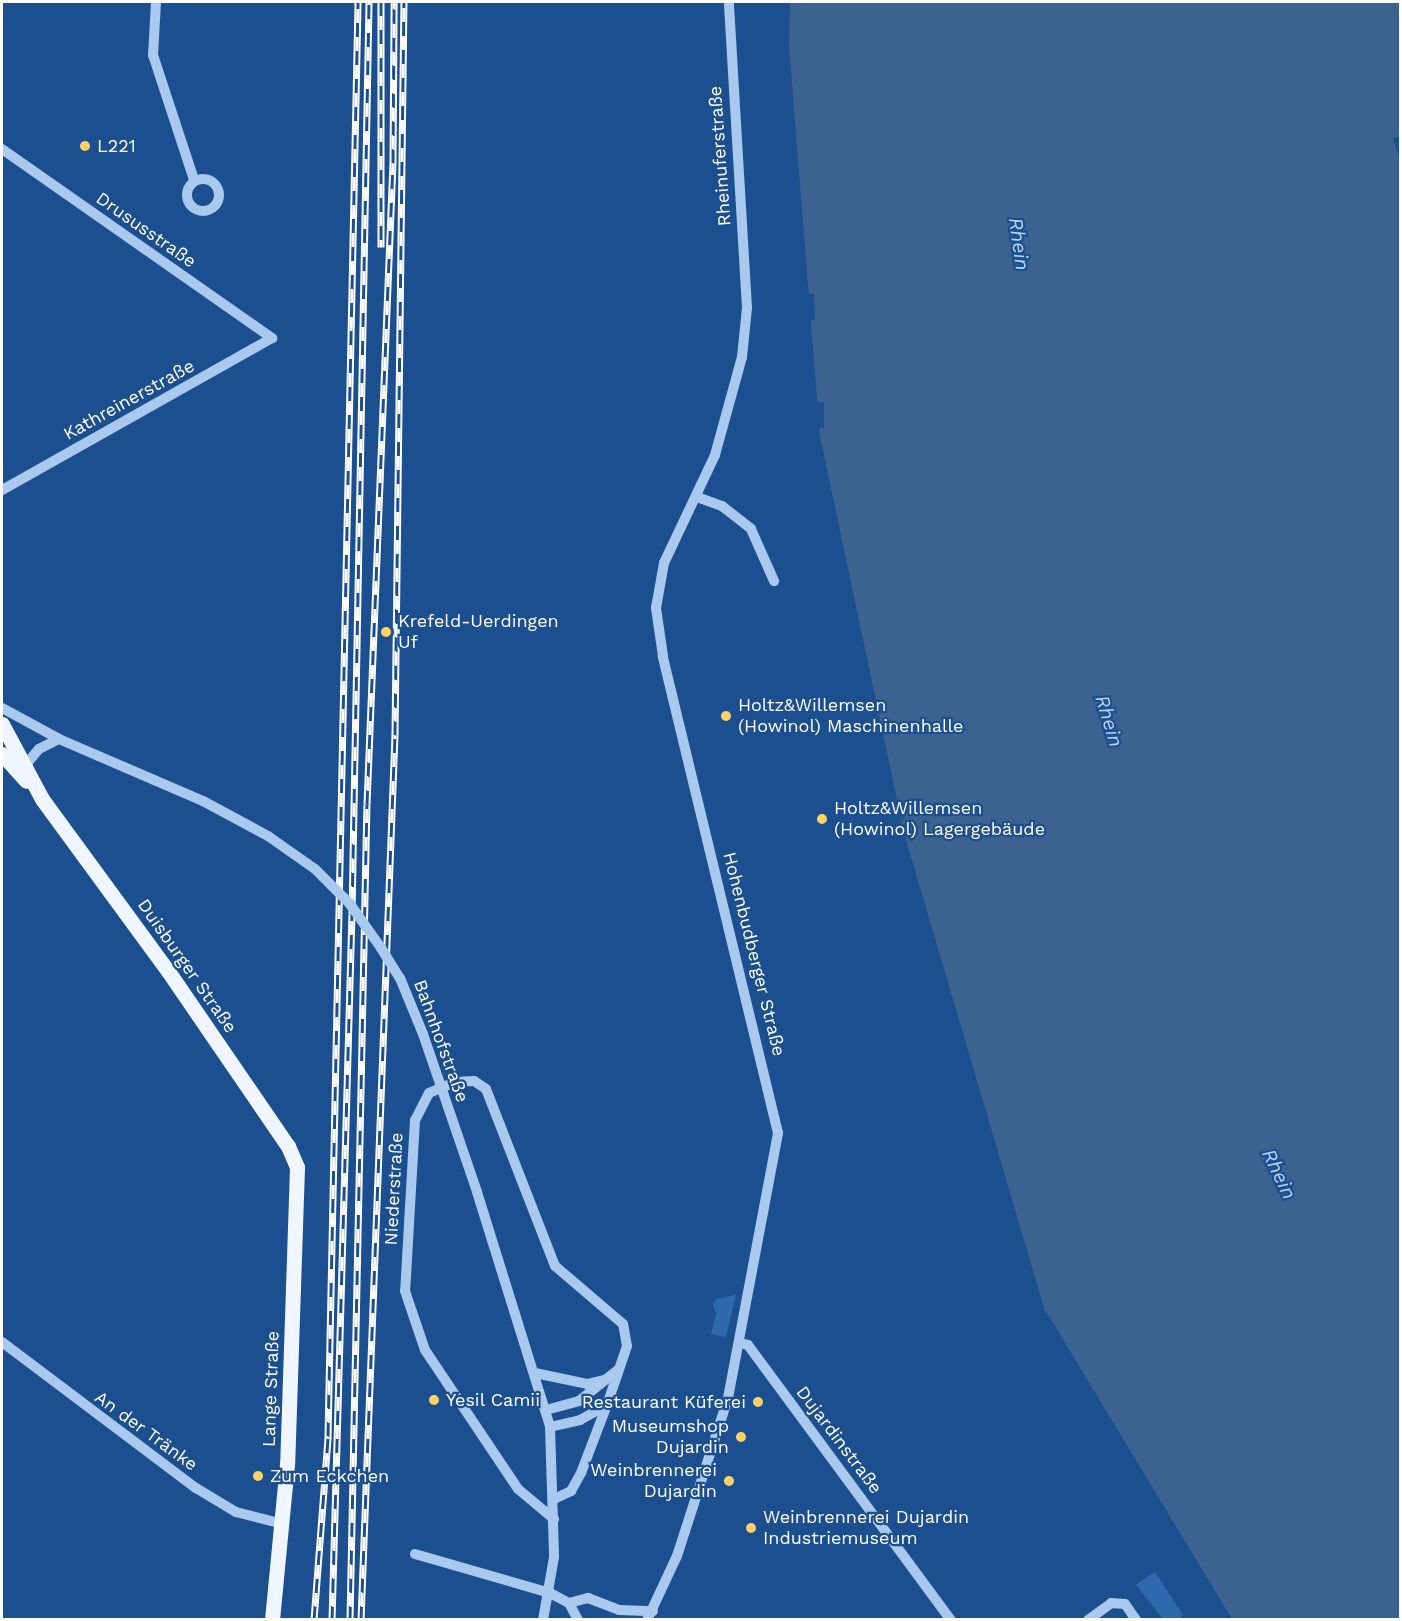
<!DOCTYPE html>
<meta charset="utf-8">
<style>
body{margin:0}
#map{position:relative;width:1402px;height:1621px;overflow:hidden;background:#1b4f8f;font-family:"Work Sans",sans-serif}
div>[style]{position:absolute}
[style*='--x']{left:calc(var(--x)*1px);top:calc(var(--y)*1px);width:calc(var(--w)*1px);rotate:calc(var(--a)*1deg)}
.green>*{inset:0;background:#2e69ad}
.water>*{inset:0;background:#3c6290}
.pier>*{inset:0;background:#1b4f8f}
.minor>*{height:10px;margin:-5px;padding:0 5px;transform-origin:5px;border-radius:5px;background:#a9c9ee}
.minor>.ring{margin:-5px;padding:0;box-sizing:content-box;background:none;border:10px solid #a9c9ee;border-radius:50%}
.major>*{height:15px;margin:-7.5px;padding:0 7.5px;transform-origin:7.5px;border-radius:7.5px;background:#f0f6ff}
.rail>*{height:7px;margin-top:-3.5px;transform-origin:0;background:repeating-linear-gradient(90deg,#1b4f8f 0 14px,#fff 0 28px);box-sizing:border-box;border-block:2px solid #fff}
.minor-bridge>*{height:10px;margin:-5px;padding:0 5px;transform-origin:5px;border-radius:5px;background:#a9c9ee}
.dots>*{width:16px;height:16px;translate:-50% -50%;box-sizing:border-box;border:3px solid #1b4f8f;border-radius:50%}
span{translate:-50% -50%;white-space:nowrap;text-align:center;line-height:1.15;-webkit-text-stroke:4.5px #1b4f8f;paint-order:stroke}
.poi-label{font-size:18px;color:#fff}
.left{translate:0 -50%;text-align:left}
.right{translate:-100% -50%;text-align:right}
.street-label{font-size:18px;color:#fff}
.water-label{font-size:20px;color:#b5d3f5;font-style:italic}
.frame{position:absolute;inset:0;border:3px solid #fff;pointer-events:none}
</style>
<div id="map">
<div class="green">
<div style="clip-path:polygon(736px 1295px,726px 1337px,711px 1334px,716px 1314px,713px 1304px,716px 1299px)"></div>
<div style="clip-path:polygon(1155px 1572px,1183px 1615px,1178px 1619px,1163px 1619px,1136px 1585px)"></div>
</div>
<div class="water">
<div style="clip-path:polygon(790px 2px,1400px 2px,1400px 136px,1393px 138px,1400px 161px,1400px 1619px,1232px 1619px,1044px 1308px,904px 833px,820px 436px,789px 46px)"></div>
</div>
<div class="pier">
<div style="clip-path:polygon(806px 293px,814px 294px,815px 320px,808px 320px)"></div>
<div style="clip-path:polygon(814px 402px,824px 402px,824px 428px,817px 428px)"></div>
</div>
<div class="minor">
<div style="--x:156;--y:2;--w:53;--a:93.2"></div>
<div style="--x:153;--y:55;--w:132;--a:71.8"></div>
<div style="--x:2;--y:149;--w:330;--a:35"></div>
<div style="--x:272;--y:338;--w:310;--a:150.6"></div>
<div class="ring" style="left:187px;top:179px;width:22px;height:22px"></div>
<div style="--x:697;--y:497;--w:27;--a:20"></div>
<div style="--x:722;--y:506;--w:37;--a:38"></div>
<div style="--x:751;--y:529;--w:57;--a:66.1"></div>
<div style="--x:2;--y:708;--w:65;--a:28.5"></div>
<div style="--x:59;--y:739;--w:157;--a:23.3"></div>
<div style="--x:27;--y:772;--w:10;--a:-84"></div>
<div style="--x:28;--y:762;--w:17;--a:-50"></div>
<div style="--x:39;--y:749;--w:22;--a:-27"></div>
<div style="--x:477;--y:1192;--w:246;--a:72.7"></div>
<div style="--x:550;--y:1427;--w:130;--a:88.2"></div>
<div style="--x:554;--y:1557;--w:64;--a:99.9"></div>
<div style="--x:2;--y:1342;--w:243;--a:37"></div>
<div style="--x:196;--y:1488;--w:47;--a:31"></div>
<div style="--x:236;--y:1512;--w:49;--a:14.3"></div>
<div style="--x:740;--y:1343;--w:8;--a:14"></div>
<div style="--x:748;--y:1345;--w:342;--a:53.6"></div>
<div style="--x:535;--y:1373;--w:53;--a:11.9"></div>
<div style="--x:587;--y:1384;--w:18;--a:-13"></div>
<div style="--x:546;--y:1410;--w:34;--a:-15"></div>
<div style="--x:579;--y:1401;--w:51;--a:-38.7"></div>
<div style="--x:550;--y:1427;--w:31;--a:-13"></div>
<div style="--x:580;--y:1420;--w:31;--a:-29"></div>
<div style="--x:607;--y:1405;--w:62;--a:-71.3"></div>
<div style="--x:627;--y:1346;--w:22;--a:-100"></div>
<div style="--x:623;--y:1324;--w:89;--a:-139.5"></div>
<div style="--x:555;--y:1266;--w:190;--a:-111.3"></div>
<div style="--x:486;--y:1089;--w:14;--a:-146"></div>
<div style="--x:474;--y:1081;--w:19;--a:177"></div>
<div style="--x:455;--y:1082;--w:28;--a:157"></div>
<div style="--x:429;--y:1093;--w:30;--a:117"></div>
<div style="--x:415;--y:1120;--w:171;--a:93.3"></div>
<div style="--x:405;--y:1291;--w:62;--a:71.3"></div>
<div style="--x:425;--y:1350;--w:167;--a:56.2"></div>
<div style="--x:518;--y:1489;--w:47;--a:39.8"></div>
<div style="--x:554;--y:1499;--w:19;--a:-25"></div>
<div style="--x:571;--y:1491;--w:21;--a:-61"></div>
<div style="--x:581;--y:1473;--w:73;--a:-69.1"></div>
<div style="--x:415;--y:1554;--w:141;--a:16.1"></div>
<div style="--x:550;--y:1593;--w:21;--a:28"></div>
<div style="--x:569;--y:1603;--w:19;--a:62"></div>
<div style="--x:569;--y:1603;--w:20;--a:-15"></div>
<div style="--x:588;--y:1598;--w:33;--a:21"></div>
<div style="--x:619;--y:1610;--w:34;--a:2"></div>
<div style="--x:647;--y:1620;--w:71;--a:-64.9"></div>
<div style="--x:677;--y:1556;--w:166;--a:-72.1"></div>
<div style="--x:728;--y:1398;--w:270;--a:-79.3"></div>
<div style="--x:778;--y:1133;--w:491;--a:-103.6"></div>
<div style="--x:663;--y:656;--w:49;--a:-98.3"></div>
<div style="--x:656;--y:608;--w:46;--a:-79.9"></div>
<div style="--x:664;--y:563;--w:119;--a:-64.7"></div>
<div style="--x:715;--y:455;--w:102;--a:-74.6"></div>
<div style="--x:742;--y:357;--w:49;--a:-84.2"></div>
<div style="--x:747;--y:308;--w:307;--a:-93.4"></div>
<div style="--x:1088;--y:1620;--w:29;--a:-36"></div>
<div style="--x:1111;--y:1603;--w:14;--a:4"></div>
<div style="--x:1125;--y:1604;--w:19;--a:55"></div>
</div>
<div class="major">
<div style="--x:2;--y:724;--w:85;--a:61.9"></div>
<div style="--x:42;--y:799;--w:213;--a:53.8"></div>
<div style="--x:168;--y:971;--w:212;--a:55.6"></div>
<div style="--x:288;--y:1146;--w:23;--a:67"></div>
<div style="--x:297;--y:1167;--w:297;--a:91.9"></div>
<div style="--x:287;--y:1464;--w:157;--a:95.5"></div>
<div style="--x:2;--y:754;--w:36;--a:48"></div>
</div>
<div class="rail">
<div style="--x:381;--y:2;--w:245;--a:90"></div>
<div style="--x:314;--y:1620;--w:185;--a:-85.6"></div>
<div style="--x:328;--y:1436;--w:1434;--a:-88.8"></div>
<div style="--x:332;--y:1620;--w:706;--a:-88.38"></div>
<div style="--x:352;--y:914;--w:912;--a:-88.93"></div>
<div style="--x:350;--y:1620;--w:816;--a:-88.81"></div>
<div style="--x:367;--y:804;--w:642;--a:-87.68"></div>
<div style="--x:393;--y:163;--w:161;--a:-89.6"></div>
<div style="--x:361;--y:1620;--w:886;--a:-87.8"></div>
<div style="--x:395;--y:735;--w:733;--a:-89.3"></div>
</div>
<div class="minor-bridge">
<div style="--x:203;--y:801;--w:74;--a:28.3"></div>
<div style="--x:268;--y:836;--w:57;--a:35.1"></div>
<div style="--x:315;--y:869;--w:49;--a:45"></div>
<div style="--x:350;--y:904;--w:54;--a:54.8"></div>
<div style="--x:381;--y:948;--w:36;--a:58"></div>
<div style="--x:400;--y:978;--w:61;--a:67.7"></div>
<div style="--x:423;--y:1034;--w:167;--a:71.1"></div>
</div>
<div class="dots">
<div style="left:85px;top:146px;background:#ffd166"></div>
<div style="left:386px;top:632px;background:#ffd166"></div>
<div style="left:726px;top:716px;background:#ffd166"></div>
<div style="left:822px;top:819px;background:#ffd166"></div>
<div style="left:434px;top:1400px;background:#ffd166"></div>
<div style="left:758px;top:1402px;background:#ffd166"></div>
<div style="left:741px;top:1437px;background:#ffd166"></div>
<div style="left:258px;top:1476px;background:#ffd166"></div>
<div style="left:729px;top:1481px;background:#ffd166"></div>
<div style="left:751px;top:1528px;background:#ffd166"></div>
</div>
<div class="poi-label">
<span class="left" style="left:97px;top:146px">L221</span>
<span class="left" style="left:398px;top:632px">Krefeld-Uerdingen<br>Uf</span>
<span class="left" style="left:738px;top:716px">Holtz&amp;Willemsen<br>(Howinol) Maschinenhalle</span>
<span class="left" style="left:834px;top:819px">Holtz&amp;Willemsen<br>(Howinol) Lagergebäude</span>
<span class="left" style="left:446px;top:1400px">Yesil Camii</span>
<span class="right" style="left:746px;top:1402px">Restaurant Küferei</span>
<span class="right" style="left:729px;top:1437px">Museumshop<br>Dujardin</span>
<span class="right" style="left:717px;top:1481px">Weinbrennerei<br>Dujardin</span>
<span class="left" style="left:270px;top:1476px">Zum Eckchen</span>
<span class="left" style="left:763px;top:1528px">Weinbrennerei Dujardin<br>Industriemuseum</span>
</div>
<div class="street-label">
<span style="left:720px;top:156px;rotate:-94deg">Rheinuferstraße</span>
<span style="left:146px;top:230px;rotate:35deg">Drususstraße</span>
<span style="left:129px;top:400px;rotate:-29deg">Kathreinerstraße</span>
<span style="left:754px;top:954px;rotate:76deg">Hohenbudberger Straße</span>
<span style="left:187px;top:966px;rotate:55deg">Duisburger Straße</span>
<span style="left:441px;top:1041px;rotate:70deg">Bahnhofstraße</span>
<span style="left:394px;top:1189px;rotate:-87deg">Niederstraße</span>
<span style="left:271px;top:1389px;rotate:-88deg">Lange Straße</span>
<span style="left:146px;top:1431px;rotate:36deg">An der Tränke</span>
<span style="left:839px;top:1440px;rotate:53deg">Dujardinstraße</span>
</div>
<div class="water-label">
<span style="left:1019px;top:244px;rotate:82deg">Rhein</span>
<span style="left:1109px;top:721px;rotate:73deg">Rhein</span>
<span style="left:1279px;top:1174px;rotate:64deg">Rhein</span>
</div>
<div class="frame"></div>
</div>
